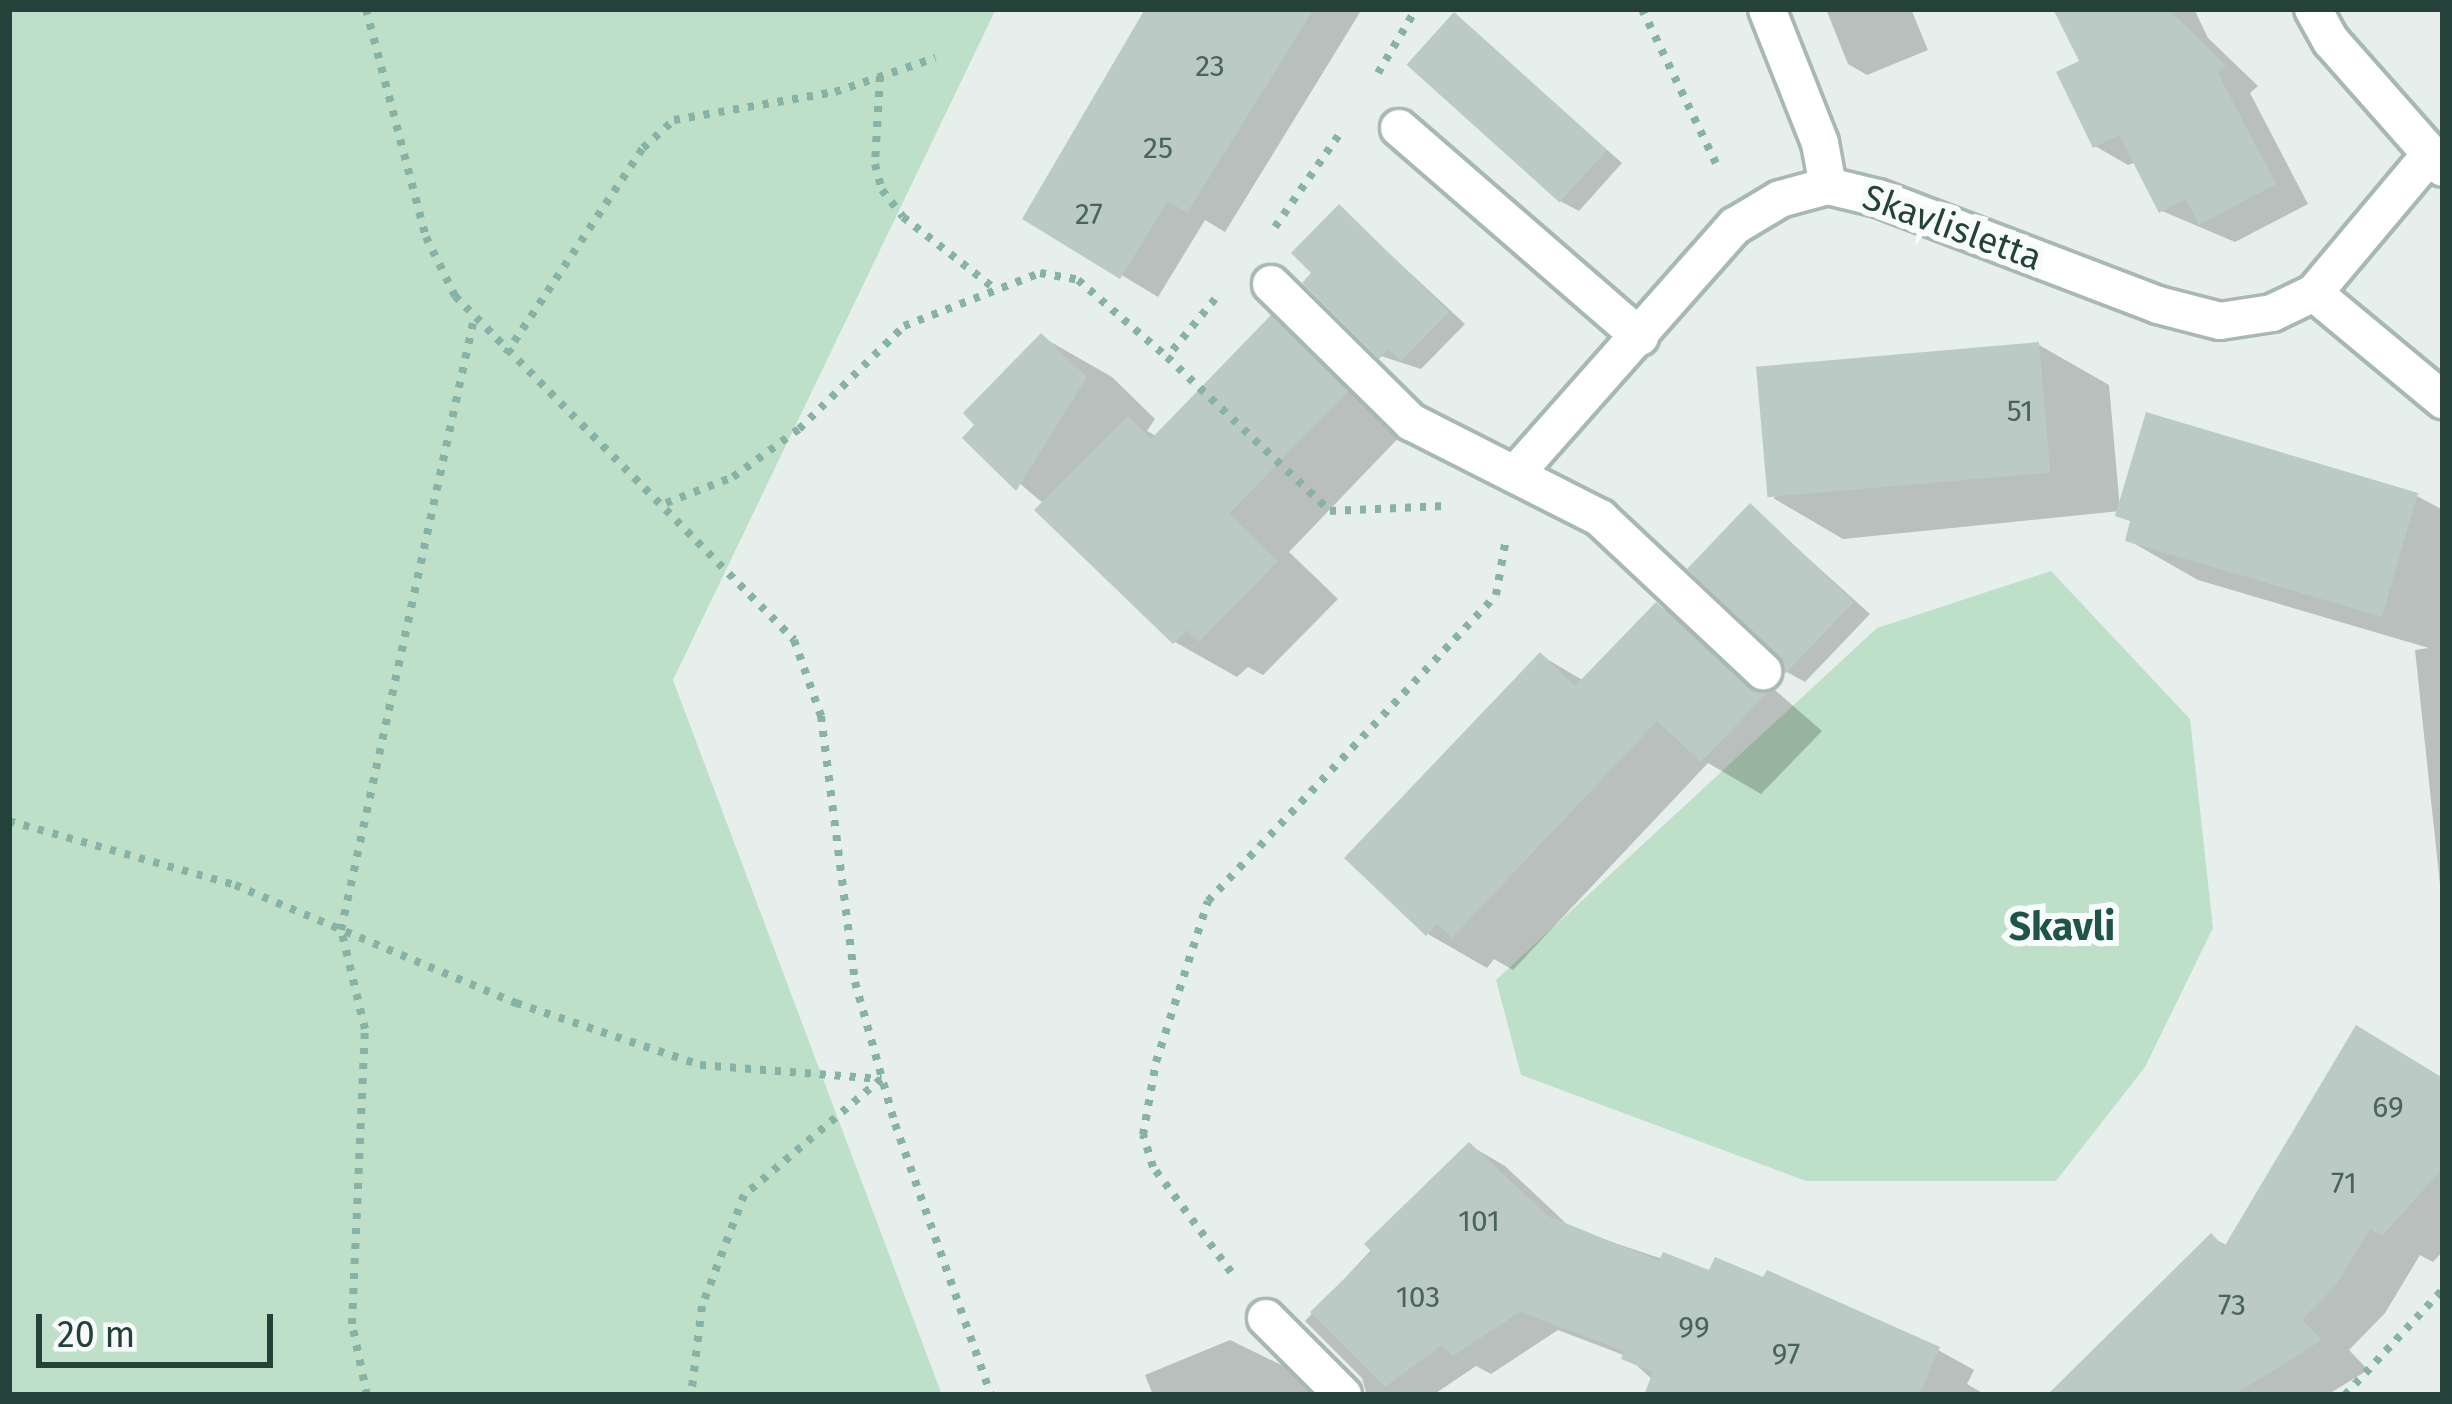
<!DOCTYPE html>
<style>
body{margin:0}
#map{position:relative;width:2452px;height:1404px;overflow:hidden;background:#e6efeb;font-family:"Fira Sans",sans-serif}
div>[style]{position:absolute}
[style*='--x']{left:calc(var(--x)*1px);top:calc(var(--y)*1px);width:calc(var(--w)*1px);rotate:calc(var(--a)*1deg)}
.green>*{inset:0;background:#bfe0c8}
.shadow>*{inset:0;background:#0003}
.building>*{inset:0;background:#bbcac4;transform-origin:0 0}
.path>*{height:8px;margin-top:-4px;transform-origin:0;background:repeating-linear-gradient(90deg,#86b3a5 0 6px,transparent 0 15px)}
.roads{filter:drop-shadow(3px 0 #a8b8b2) drop-shadow(-3px 0 #a8b8b2) drop-shadow(0 3px #a8b8b2) drop-shadow(0 -3px #a8b8b2)}
.lane>*{height:36px;margin:-18px;padding:0 18px;transform-origin:18px;border-radius:18px;background:#fff}
.street>*{height:36px;margin:-18px;padding:0 18px;transform-origin:18px;border-radius:18px;background:#fff}
span{translate:-50% -50%;white-space:nowrap;text-align:center;line-height:1.15;-webkit-text-stroke:12px #f7fbf9;paint-order:stroke}
.number-label{font-size:30px;color:#4a645c}
.number-label span{-webkit-text-stroke-width:0}
.street-label{font-size:36px;color:#24423a}
.neighbourhood-label{font-size:39px;color:#1f5548;font-weight:700}
.frame{position:absolute;inset:0;border:12px solid #24423a;pointer-events:none}
.scale{position:absolute;left:36px;top:1314px;width:237px;height:54px;box-sizing:border-box;border:6px solid #24423a;border-top:0;padding-left:15px;font-size:36px;line-height:42px;white-space:nowrap;color:#24423a;-webkit-text-stroke:9px #f7fbf9;paint-order:stroke}
</style>
<div id="map">
<div class="green">
<div style="clip-path:polygon(9px 9px,996px 9px,673px 680px,942px 1395px,9px 1395px)"></div>
<div style="clip-path:polygon(2051px 571px,2190px 719px,2213px 928px,2145px 1067px,2056px 1181px,1806px 1181px,1521px 1075px,1496px 980px,1877px 628px)"></div>
</div>
<div class="shadow">
<div style="clip-path:polygon(1152px 9px,1362px 9px,1225px 232px,1205px 220px,1158px 297px,1027px 218px)"></div>
<div style="clip-path:polygon(1826px 9px,1911px 9px,1928px 50px,1867px 75px,1848px 64px)"></div>
<div style="clip-path:polygon(2056px 9px,2194px 9px,2208px 38px,2258px 86px,2250px 93px,2308px 204px,2235px 242px,2162px 211px,2136px 162px,2128px 165px,2095px 146px,2083px 63px)"></div>
<div style="clip-path:polygon(1454px 16px,1622px 163px,1579px 211px,1560px 201px)"></div>
<div style="clip-path:polygon(1340px 208px,1465px 324px,1421px 369px,1381px 356px,1316px 273px)"></div>
<div style="clip-path:polygon(1271px 319px,1333px 355px,1408px 428px,1289px 552px,1338px 599px,1263px 675px,1248px 667px,1237px 677px,1175px 642px,1044px 504px,966px 438px,1042px 337px,1112px 377px,1155px 419px,1147px 431px,1158px 437px)"></div>
<div style="clip-path:polygon(2039px 345px,2109px 385px,2120px 509px,2417px 496px,2443px 510px,2443px 913px,2415px 650px,2429px 648px,2198px 580px,2128px 540px,2133px 523px,2120px 511px,1843px 539px,1773px 498px)"></div>
<div style="clip-path:polygon(1751px 507px,1870px 614px,1805px 682px,1787px 672px,1781px 653px)"></div>
<div style="clip-path:polygon(1657px 605px,1716px 639px,1822px 731px,1761px 794px,1708px 763px,1513px 970px,1494px 959px,1487px 968px,1428px 934px,1540px 655px,1584px 681px)"></div>
<div style="clip-path:polygon(2443px 1081px,2443px 1251px,2433px 1262px,2420px 1255px,2385px 1313px,2349px 1350px,2368px 1370px,2327px 1395px,2050px 1395px,2211px 1237px,2226px 1245px)"></div>
<div style="clip-path:polygon(1469px 1145px,1505px 1166px,1572px 1229px,1938px 1350px,1974px 1370px,1967px 1384px,1986px 1395px,1670px 1395px,1626px 1356px,1558px 1330px,1491px 1374px,1476px 1366px,1433px 1395px,1367px 1395px,1362px 1378px,1305px 1321px)"></div>
<div style="clip-path:polygon(1230px 1340px,1304px 1376px,1323px 1395px,1153px 1395px,1145px 1375px)"></div>
</div>
<div class="building">
<div style="clip-path:polygon(1145px 9px,1314px 9px,1187px 213px,1168px 201px,1120px 279px,1022px 219px)"></div>
<div style="clip-path:polygon(2053px 9px,2168px 9px,2226px 65px,2218px 73px,2276px 184px,2199px 225px,2186px 199px,2159px 213px,2119px 135px,2093px 148px,2056px 72px,2079px 61px)"></div>
<div style="left:1454px;top:12px;width:206px;height:71px;rotate:42deg"></div>
<div style="clip-path:polygon(1339px 204px,1449px 312px,1401px 361px,1388px 349px,1379px 359px,1302px 283px,1311px 273px,1291px 253px)"></div>
<div style="clip-path:polygon(1271px 315px,1348px 391px,1229px 514px,1278px 561px,1199px 642px,1187px 630px,1173px 644px,1034px 510px,1128px 416px,1151px 439px)"></div>
<div style="clip-path:polygon(1041px 333px,1087px 377px,1016px 491px,962px 438px,974px 425px,963px 413px)"></div>
<div style="left:2039px;top:342px;width:131px;height:284px;rotate:85deg"></div>
<div style="clip-path:polygon(2146px 412px,2418px 493px,2382px 617px,2125px 541px,2130px 521px,2115px 516px)"></div>
<div style="clip-path:polygon(1750px 503px,1854px 602px,1785px 674px,1778px 655px,1687px 569px)"></div>
<div style="clip-path:polygon(1656px 602px,1748px 687px,1767px 693px,1701px 762px,1657px 721px,1452px 938px,1437px 924px,1426px 936px,1344px 858px,1540px 652px,1575px 686px)"></div>
<div style="clip-path:polygon(2356px 1025px,2443px 1078px,2443px 1168px,2382px 1236px,2370px 1229px,2336px 1285px,2302px 1320px,2322px 1340px,2234px 1395px,2047px 1395px,2211px 1233px,2224px 1247px)"></div>
<div style="clip-path:polygon(1469px 1142px,1548px 1216px,1659px 1261px,1663px 1252px,1709px 1270px,1715px 1257px,1763px 1277px,1767px 1270px,1940px 1347px,1919px 1395px,1644px 1395px,1653px 1372px,1621px 1359px,1624px 1351px,1520px 1312px,1453px 1356px,1442px 1345px,1385px 1387px,1310px 1312px,1372px 1252px,1364px 1244px)"></div>
</div>
<div class="path">
<div style="--x:366;--y:9;--w:236;--a:75.3"></div>
<div style="--x:426;--y:237;--w:66;--a:63.8"></div>
<div style="--x:455;--y:296;--w:483;--a:45.4"></div>
<div style="--x:794;--y:640;--w:81;--a:70.4"></div>
<div style="--x:821;--y:716;--w:268;--a:82.7"></div>
<div style="--x:855;--y:982;--w:148;--a:74.3"></div>
<div style="--x:895;--y:1124;--w:288;--a:70.5"></div>
<div style="--x:1642;--y:9;--w:178;--a:64.4"></div>
<div style="--x:1378;--y:73;--w:74;--a:-59.3"></div>
<div style="--x:880;--y:76;--w:88;--a:93.3"></div>
<div style="--x:875;--y:164;--w:27;--a:75"></div>
<div style="--x:882;--y:190;--w:34;--a:52"></div>
<div style="--x:903;--y:217;--w:115;--a:38"></div>
<div style="--x:1275;--y:227;--w:111;--a:-55.3"></div>
<div style="--x:1215;--y:299;--w:75;--a:129.6"></div>
<div style="--x:1167;--y:357;--w:224;--a:43.4"></div>
<div style="--x:1330;--y:511;--w:115;--a:-2.5"></div>
<div style="--x:506;--y:354;--w:247;--a:-56.4"></div>
<div style="--x:643;--y:148;--w:42;--a:-42.1"></div>
<div style="--x:674;--y:120;--w:163;--a:-9.9"></div>
<div style="--x:835;--y:92;--w:106;--a:-18.8"></div>
<div style="--x:666;--y:503;--w:72;--a:-21.2"></div>
<div style="--x:733;--y:477;--w:82;--a:-36"></div>
<div style="--x:799;--y:429;--w:147;--a:-44.4"></div>
<div style="--x:904;--y:326;--w:146;--a:-21.3"></div>
<div style="--x:1040;--y:273;--w:39;--a:10"></div>
<div style="--x:1078;--y:280;--w:118;--a:40.9"></div>
<div style="--x:9;--y:821;--w:235;--a:15.8"></div>
<div style="--x:235;--y:885;--w:305;--a:22.8"></div>
<div style="--x:516;--y:1003;--w:194;--a:18.6"></div>
<div style="--x:700;--y:1065;--w:182;--a:4.4"></div>
<div style="--x:881;--y:1079;--w:180;--a:139.7"></div>
<div style="--x:744;--y:1195;--w:119;--a:110.7"></div>
<div style="--x:702;--y:1306;--w:90;--a:97"></div>
<div style="--x:1231;--y:1272;--w:131;--a:-126.6"></div>
<div style="--x:1153;--y:1167;--w:34;--a:-107"></div>
<div style="--x:1143;--y:1135;--w:74;--a:-79.9"></div>
<div style="--x:1156;--y:1062;--w:169;--a:-72.1"></div>
<div style="--x:1208;--y:901;--w:420;--a:-46.7"></div>
<div style="--x:1496;--y:595;--w:57;--a:-79.9"></div>
<div style="--x:367;--y:1395;--w:73;--a:-101.9"></div>
<div style="--x:352;--y:1324;--w:295;--a:-87.5"></div>
<div style="--x:365;--y:1029;--w:102;--a:-103.6"></div>
<div style="--x:341;--y:930;--w:621;--a:-77.73"></div>
<div style="--x:2345;--y:1395;--w:144;--a:-47.2"></div>
</div>
<div class="roads">
<div class="lane">
<div style="--x:1767;--y:9;--w:144;--a:68.4"></div>
<div style="--x:1820;--y:143;--w:44;--a:79.5"></div>
<div style="--x:1399;--y:128;--w:319;--a:40.9"></div>
<div style="--x:1271;--y:284;--w:197;--a:44.6"></div>
<div style="--x:1411;--y:422;--w:212;--a:26.9"></div>
<div style="--x:1600;--y:518;--w:224;--a:43.2"></div>
<div style="--x:2314;--y:293;--w:168;--a:39.7"></div>
<div style="--x:1266;--y:1318;--w:109;--a:45"></div>
</div>
<div class="street">
<div style="--x:2313;--y:9;--w:37;--a:61"></div>
<div style="--x:2331;--y:41;--w:169;--a:48.6"></div>
<div style="--x:1517;--y:472;--w:329;--a:-48.5"></div>
<div style="--x:1735;--y:226;--w:52;--a:-31"></div>
<div style="--x:1780;--y:199;--w:50;--a:-15.2"></div>
<div style="--x:1828;--y:186;--w:51;--a:13.5"></div>
<div style="--x:1878;--y:198;--w:300;--a:20.9"></div>
<div style="--x:2158;--y:305;--w:64;--a:14.5"></div>
<div style="--x:2220;--y:321;--w:53;--a:-8.7"></div>
<div style="--x:2272;--y:313;--w:47;--a:-25.5"></div>
<div style="--x:2314;--y:293;--w:179;--a:-50"></div>
</div>
</div>
<div class="number-label">
<span style="left:1210px;top:66px">23</span>
<span style="left:1158px;top:148px">25</span>
<span style="left:1089px;top:214px">27</span>
<span style="left:2020px;top:411px">51</span>
<span style="left:2388px;top:1107px">69</span>
<span style="left:2344px;top:1183px">71</span>
<span style="left:1479px;top:1221px">101</span>
<span style="left:1418px;top:1297px">103</span>
<span style="left:2232px;top:1305px">73</span>
<span style="left:1694px;top:1327px">99</span>
<span style="left:1786px;top:1354px">97</span>
</div>
<div class="street-label">
<span style="left:1952px;top:228px;rotate:20deg">Skavlisletta</span>
</div>
<div class="neighbourhood-label">
<span style="left:2062px;top:927px">Skavli</span>
</div>
<div class="frame"></div>
<div class="scale">20 m</div>
</div>
